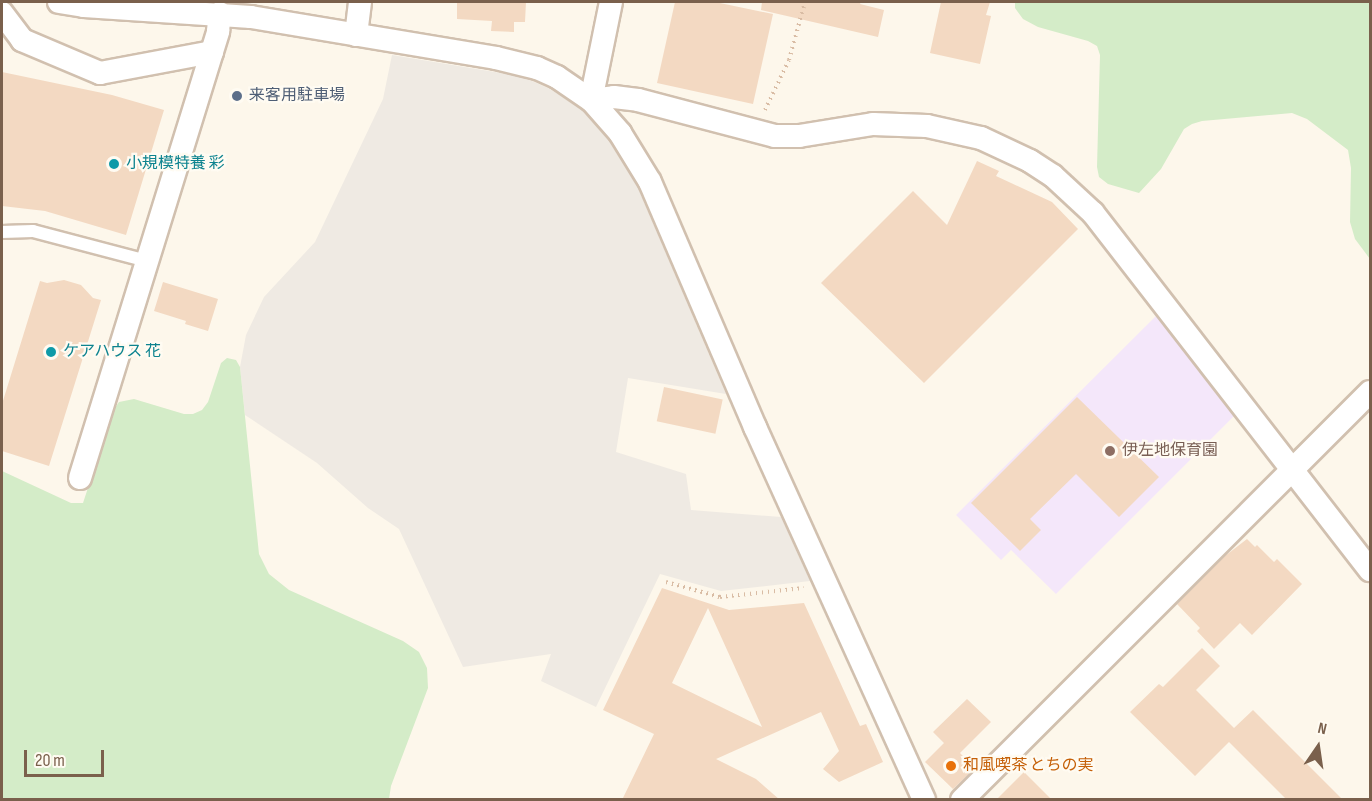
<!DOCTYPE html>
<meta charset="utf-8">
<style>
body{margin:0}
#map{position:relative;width:1372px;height:801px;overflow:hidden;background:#fdf7eb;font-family:"Sofia Sans Condensed","Noto Sans JP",sans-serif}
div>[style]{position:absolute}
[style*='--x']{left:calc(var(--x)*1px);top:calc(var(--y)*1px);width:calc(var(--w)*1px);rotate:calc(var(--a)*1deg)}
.industrial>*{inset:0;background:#efeae3}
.education>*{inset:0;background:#f4e7fa}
.green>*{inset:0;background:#d4ecc8}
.building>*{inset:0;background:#f3d9c2;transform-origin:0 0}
.path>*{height:4px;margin-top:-2px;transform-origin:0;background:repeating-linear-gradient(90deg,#d9bca4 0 1.5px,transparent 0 6px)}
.roads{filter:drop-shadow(2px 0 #d1c0af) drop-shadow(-2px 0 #d1c0af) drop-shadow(0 2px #d1c0af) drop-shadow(0 -2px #d1c0af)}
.service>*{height:12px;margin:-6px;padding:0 6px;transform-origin:6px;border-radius:6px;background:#fff}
.minor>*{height:22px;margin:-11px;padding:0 11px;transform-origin:11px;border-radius:11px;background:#fff}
.dots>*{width:16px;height:16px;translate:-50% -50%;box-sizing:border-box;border:3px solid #fffbf2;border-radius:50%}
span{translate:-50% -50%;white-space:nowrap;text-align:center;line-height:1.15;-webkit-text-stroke:4.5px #fffbf2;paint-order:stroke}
.service-label{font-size:16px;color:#4e5e75}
.left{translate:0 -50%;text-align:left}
.culture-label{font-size:16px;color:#0d838f}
.education-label{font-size:16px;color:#785e54}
.food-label{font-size:16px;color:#c56008}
.frame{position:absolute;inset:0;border:3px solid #7a604c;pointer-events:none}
.north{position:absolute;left:1288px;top:717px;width:60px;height:60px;-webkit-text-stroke:4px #fffbf2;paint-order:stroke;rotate:13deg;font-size:16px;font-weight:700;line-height:24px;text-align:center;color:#7a604c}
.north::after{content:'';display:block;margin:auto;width:21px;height:27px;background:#7a604c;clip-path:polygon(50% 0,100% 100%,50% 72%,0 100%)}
.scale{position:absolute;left:24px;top:750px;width:80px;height:27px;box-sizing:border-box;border:3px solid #7a604c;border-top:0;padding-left:8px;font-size:18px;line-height:21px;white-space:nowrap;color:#7a604c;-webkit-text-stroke:4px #fffbf2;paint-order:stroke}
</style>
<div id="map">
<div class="industrial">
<div style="clip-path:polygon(392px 55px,513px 75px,532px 81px,550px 89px,582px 110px,609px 141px,638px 188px,726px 394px,628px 378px,616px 452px,686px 474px,691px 510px,781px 517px,810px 581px,721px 591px,660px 574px,596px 707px,541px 681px,551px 654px,463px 667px,399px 529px,368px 508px,317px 463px,245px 415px,240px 367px,246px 335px,264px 297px,315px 242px,383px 99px)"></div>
</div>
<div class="education">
<div style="clip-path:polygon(1157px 315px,1235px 415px,1056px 594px,1011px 550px,1001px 560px,956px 515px)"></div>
</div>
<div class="green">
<div style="clip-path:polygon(1015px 2px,1370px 2px,1370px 259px,1355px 239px,1350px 222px,1351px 168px,1348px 150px,1307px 119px,1292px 113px,1202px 121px,1192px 124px,1184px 129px,1161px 169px,1139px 193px,1108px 184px,1099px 177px,1097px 167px,1100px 55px,1097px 46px,1088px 41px,1038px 27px,1023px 19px,1015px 8px)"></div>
<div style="clip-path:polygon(227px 358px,236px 360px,240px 367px,259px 554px,269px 574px,289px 590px,403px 641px,419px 652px,427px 668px,428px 688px,391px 786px,389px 799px,2px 799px,2px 471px,71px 503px,83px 503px,114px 409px,119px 402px,134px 399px,184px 414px,193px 414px,202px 410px,208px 402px,221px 363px)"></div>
</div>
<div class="building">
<div style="clip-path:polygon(457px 2px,526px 2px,525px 22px,514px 22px,514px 32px,491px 31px,492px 21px,457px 19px)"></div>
<div style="clip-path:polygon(675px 2px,715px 2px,773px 14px,753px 104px,657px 83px)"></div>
<div style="clip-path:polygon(762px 2px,861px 2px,860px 4px,884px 10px,878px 37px,761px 10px)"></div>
<div style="clip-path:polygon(941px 2px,990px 2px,986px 15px,991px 16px,980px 64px,930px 53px)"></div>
<div style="clip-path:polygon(2px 72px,112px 95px,164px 110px,126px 235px,45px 211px,2px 206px)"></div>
<div style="clip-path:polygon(977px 161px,999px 171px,996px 176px,1052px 202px,1078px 229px,924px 383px,821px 283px,913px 191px,947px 225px)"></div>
<div style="clip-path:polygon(64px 280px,81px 285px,93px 298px,101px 300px,49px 466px,2px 451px,2px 404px,40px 281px,47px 283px)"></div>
<div style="clip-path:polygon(163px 282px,218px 299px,208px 331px,185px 324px,186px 321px,154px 311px)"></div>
<div style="left:664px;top:387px;width:60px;height:35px;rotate:12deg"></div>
<div style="clip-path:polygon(1077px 397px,1159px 477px,1119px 517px,1076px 474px,1030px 519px,1041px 530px,1020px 551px,971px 503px)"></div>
<div style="clip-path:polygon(1247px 539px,1255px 547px,1257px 545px,1274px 562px,1277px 559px,1302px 584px,1252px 635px,1240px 623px,1214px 649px,1197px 631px,1200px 628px,1177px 604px,1225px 556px)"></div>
<div style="clip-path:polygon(evenodd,662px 588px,729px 610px,804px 603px,860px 726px,866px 724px,883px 762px,839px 782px,823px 769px,839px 751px,821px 712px,716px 759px,756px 779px,780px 800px,622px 800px,654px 734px,603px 710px,662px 588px,708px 608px,762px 727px,672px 683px,708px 608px)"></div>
<div style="clip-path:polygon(1202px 648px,1220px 666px,1196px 690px,1234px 728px,1253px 710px,1343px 800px,1287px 800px,1229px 742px,1195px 776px,1130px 712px,1159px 684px,1163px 687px)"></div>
<div style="clip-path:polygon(967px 699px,991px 722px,960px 753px,975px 768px,953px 789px,925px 762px,944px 743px,933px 732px)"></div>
<div style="clip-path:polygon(1024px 772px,1052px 800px,996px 800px)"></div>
</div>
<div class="path">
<div style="--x:765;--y:110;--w:55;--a:-64.4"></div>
<div style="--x:789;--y:60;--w:60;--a:-74.6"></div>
<div style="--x:666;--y:582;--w:56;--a:15.5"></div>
<div style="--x:720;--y:597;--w:84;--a:-6.1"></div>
</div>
<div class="roads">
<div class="service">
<div style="--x:2;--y:232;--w:31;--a:-2"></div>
<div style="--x:33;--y:231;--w:118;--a:14.7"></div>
</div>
<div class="minor">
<div style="--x:59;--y:2;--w:25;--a:9"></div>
<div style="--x:84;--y:6;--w:167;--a:3.8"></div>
<div style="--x:251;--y:17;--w:248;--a:9.5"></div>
<div style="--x:496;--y:58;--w:42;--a:13.7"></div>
<div style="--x:537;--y:68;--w:22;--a:24"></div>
<div style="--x:557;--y:77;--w:42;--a:34.4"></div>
<div style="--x:592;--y:101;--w:43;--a:48.8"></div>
<div style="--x:620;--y:133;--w:57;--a:58.5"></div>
<div style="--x:650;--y:182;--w:267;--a:66.8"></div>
<div style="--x:755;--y:427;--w:409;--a:65.6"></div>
<div style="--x:611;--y:2;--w:100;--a:101.5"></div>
<div style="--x:591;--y:100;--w:23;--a:-7"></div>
<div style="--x:614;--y:97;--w:24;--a:7"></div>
<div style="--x:638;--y:100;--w:142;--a:14.7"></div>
<div style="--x:775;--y:136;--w:24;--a:0"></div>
<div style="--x:799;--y:136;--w:75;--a:-9.2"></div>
<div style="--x:873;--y:124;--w:54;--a:2.1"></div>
<div style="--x:927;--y:126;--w:55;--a:12.5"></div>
<div style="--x:981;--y:138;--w:54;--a:25.1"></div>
<div style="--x:1030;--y:161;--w:27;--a:33"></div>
<div style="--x:1053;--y:176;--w:54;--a:42.8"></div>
<div style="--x:1093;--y:213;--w:452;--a:52.2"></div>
<div style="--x:2;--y:13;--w:34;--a:53"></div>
<div style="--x:22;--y:40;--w:85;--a:22.9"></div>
<div style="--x:100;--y:73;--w:114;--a:-10.6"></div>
<div style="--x:356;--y:35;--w:33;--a:-83"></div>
<div style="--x:80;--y:478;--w:468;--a:-72.8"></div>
<div style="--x:218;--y:31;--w:18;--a:-84"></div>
<div style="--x:962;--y:800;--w:577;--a:-45"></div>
</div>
</div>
<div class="dots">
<div style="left:237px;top:96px;background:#5c6f8a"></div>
<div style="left:114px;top:164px;background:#0f9aa8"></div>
<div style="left:51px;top:352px;background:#0f9aa8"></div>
<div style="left:1110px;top:451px;background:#8d6e63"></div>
<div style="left:951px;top:766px;background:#e8710a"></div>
</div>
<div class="service-label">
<span class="left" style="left:249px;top:96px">来客用駐車場</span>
</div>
<div class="culture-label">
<span class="left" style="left:126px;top:164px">小規模特養 彩</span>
<span class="left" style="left:63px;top:352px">ケアハウス 花</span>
</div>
<div class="education-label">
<span class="left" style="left:1122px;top:451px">伊左地保育園</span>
</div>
<div class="food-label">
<span class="left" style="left:963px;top:766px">和風喫茶 とちの実</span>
</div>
<div class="frame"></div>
<div class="north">N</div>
<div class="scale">20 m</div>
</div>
